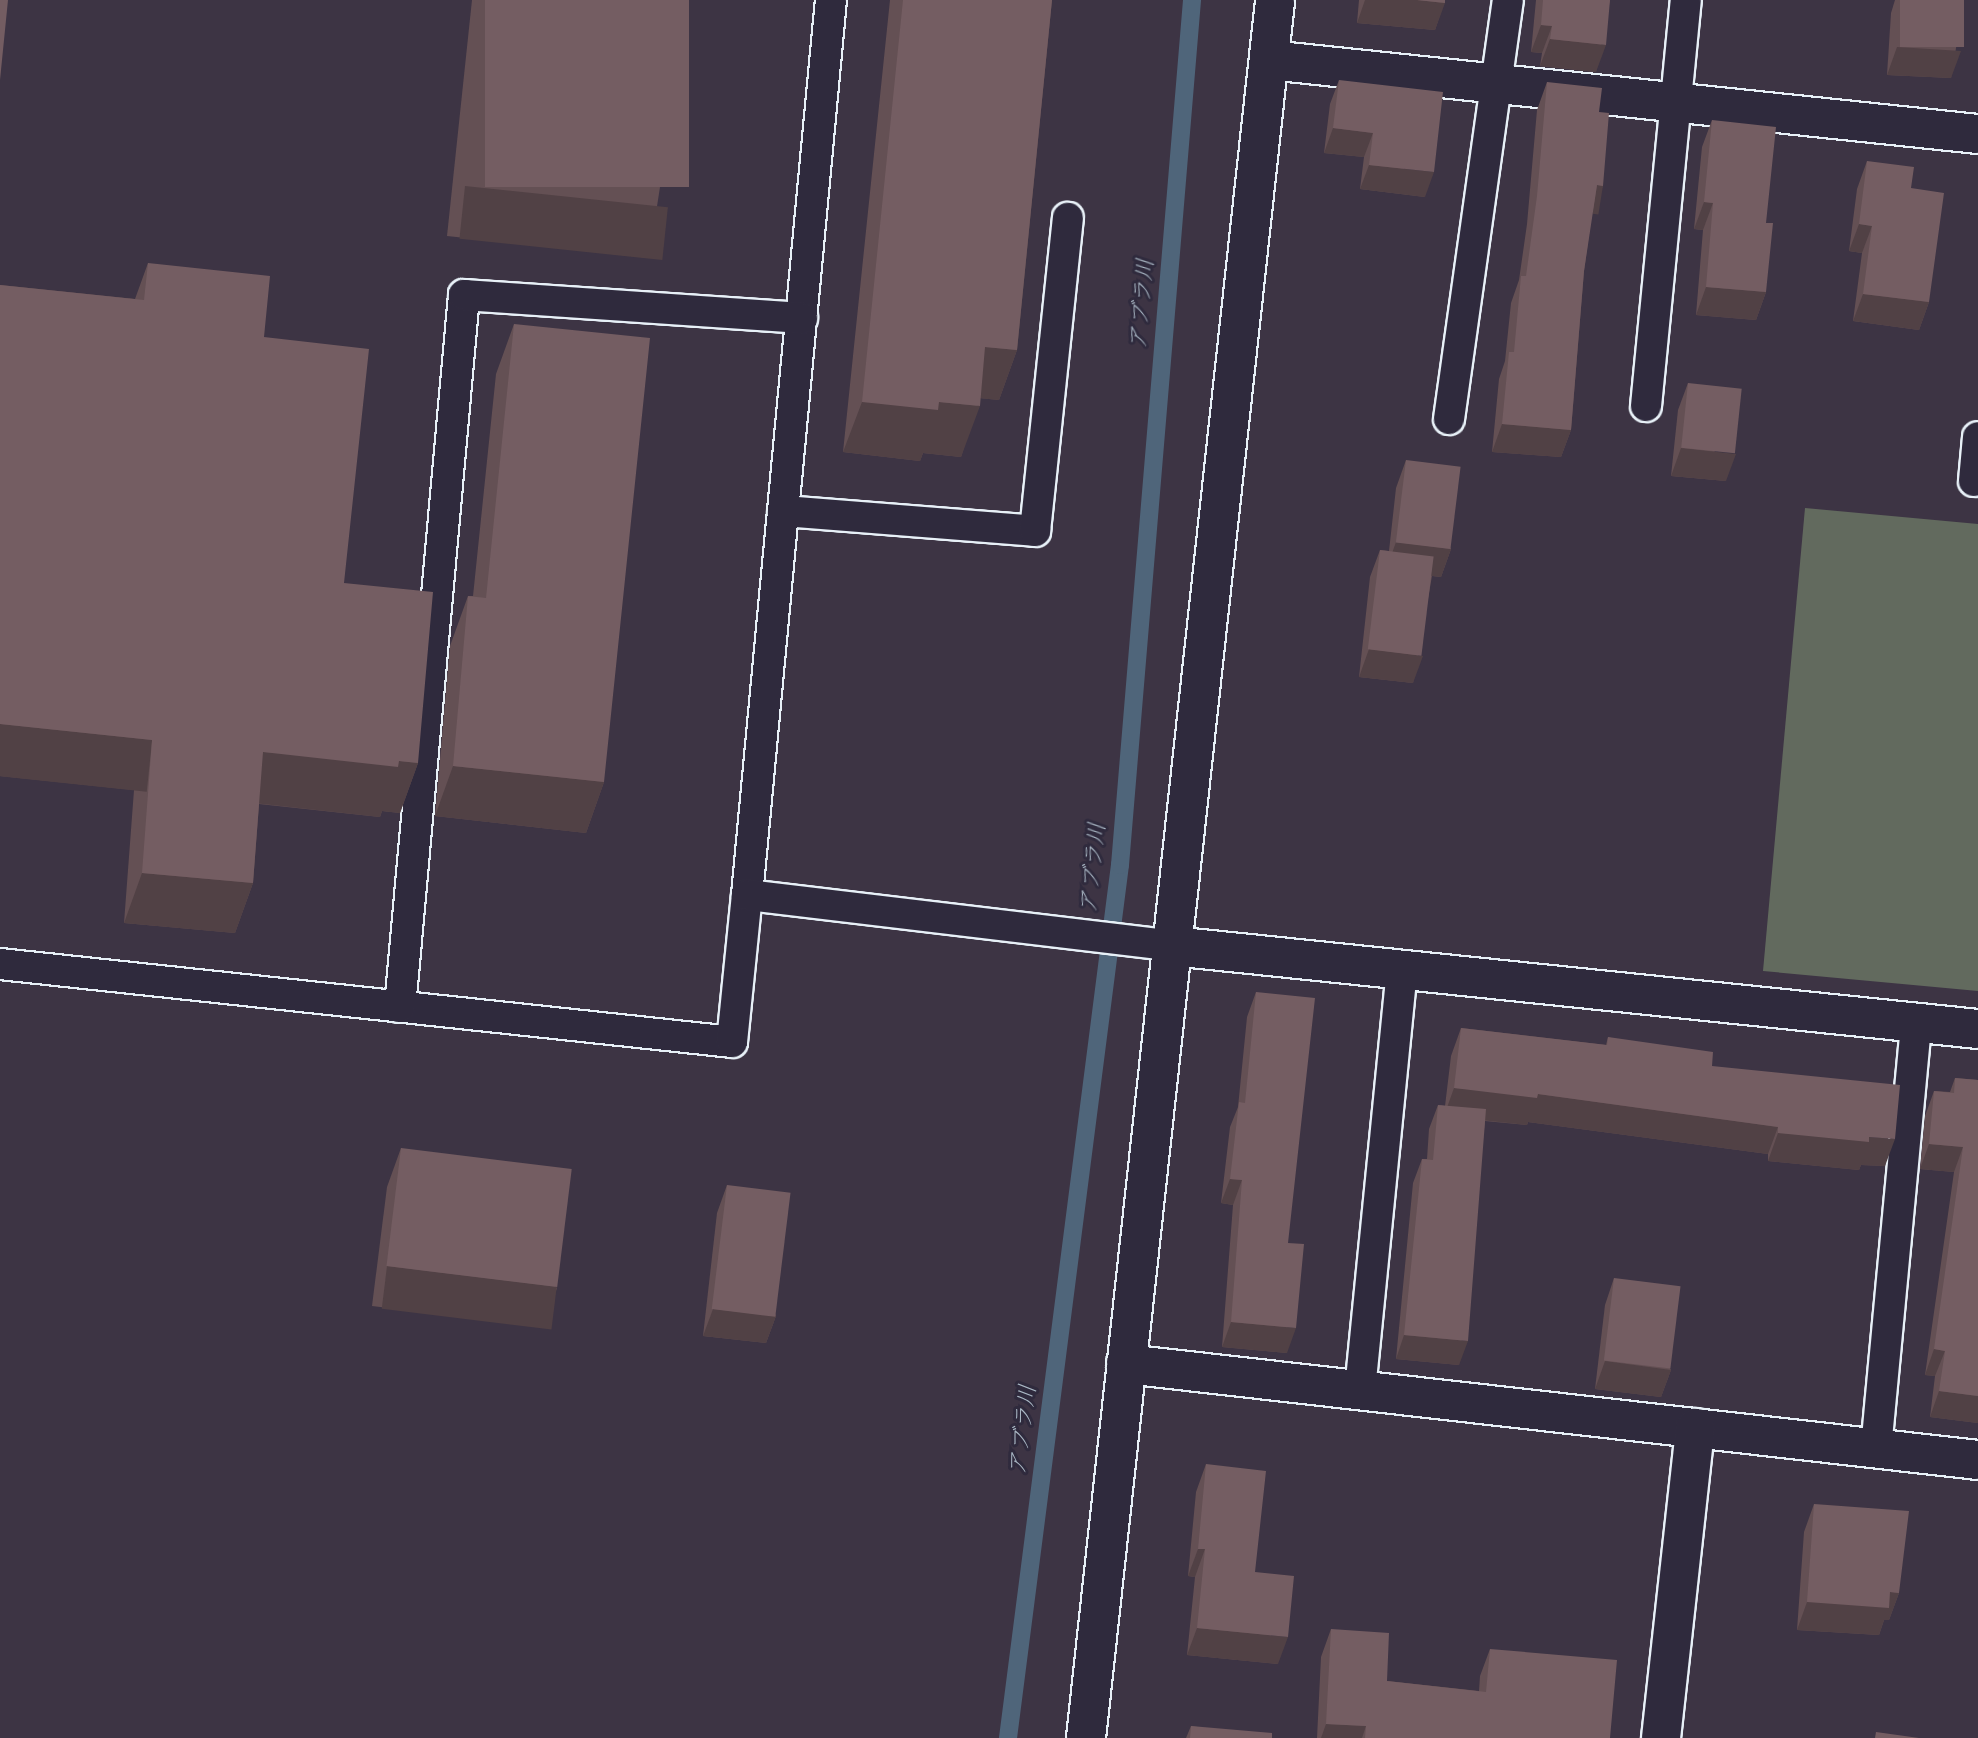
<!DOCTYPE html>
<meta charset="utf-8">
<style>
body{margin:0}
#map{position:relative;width:1978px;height:1738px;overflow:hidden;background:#3d3444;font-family:Pangolin,"Klee One",sans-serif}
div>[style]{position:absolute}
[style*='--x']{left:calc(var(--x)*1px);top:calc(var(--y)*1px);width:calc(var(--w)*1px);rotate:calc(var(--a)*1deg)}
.green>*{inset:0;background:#626a5e}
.stream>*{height:18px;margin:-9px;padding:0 9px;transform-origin:9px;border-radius:9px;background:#4f657a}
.roads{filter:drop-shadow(2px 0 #e8f1f8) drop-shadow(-2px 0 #e8f1f8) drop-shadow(0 2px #e8f1f8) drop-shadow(0 -2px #e8f1f8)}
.service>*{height:30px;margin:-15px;padding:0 15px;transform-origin:15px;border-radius:15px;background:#2f2a3d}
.minor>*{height:38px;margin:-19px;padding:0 19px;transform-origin:19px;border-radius:19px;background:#2f2a3d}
.tertiary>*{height:38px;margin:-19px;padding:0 19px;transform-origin:19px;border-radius:19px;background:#2f2a3d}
.wall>*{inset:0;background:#645054}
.shaded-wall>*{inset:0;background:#514145;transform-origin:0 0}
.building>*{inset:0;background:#745d62;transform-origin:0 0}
span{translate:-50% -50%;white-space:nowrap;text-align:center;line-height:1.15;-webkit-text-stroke:6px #2f2a3d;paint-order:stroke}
.water-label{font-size:23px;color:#abb9c6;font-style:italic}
</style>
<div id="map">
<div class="green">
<div style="clip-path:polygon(1805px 508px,1978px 524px,1978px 991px,1763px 971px)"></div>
</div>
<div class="stream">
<div style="--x:1008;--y:1738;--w:880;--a:-82.69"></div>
<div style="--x:1120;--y:865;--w:868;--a:-85.24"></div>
</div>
<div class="roads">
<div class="service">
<div style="--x:1646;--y:406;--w:408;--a:-84.4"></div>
<div style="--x:1449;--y:419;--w:423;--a:-82"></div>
<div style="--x:1974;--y:481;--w:44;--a:-84.8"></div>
<div style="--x:783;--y:511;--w:253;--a:4.5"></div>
<div style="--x:1035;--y:531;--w:315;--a:-84"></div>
<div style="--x:747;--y:895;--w:899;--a:-84.64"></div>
<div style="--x:0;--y:964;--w:736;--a:6.08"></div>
<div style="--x:732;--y:1042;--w:148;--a:-84.2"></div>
<div style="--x:747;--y:895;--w:428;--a:6.8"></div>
<div style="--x:400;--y:1007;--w:715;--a:-84.86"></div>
<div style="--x:464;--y:295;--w:339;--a:3.9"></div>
<div style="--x:1360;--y:1390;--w:423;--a:-84.3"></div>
<div style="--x:1876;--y:1449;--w:428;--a:-84.6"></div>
</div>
<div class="minor">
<div style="--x:1269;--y:60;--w:713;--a:5.96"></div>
<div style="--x:1172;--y:946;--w:810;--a:5.88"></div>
<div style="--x:1126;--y:1364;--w:857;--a:6.43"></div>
<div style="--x:1661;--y:1738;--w:312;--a:-83.7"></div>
</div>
<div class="tertiary">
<div style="--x:1086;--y:1738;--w:1748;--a:-83.79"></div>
</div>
</div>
<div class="wall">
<div style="clip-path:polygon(472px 0,689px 0,649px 258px,447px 236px)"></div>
<div style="clip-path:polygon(890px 0,1052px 0,1017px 350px,999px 400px,980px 398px,961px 457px,923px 453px,920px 461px,843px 452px)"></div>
<div style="clip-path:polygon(1359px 0,1445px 0,1435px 30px,1357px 23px)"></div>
<div style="clip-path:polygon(1536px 0,1610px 0,1596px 72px,1540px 66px,1542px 53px,1531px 52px)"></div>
<div style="clip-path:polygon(1895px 0,1964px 0,1951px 78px,1887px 75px,1891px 13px)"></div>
<div style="clip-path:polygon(1339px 80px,1425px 197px,1360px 189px,1364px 157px,1324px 153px,1330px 104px)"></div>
<div style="clip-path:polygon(1547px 82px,1599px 112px,1603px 186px,1592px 213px,1584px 271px,1571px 430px,1561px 457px,1492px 452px,1499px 379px,1505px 361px,1511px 303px,1519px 280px,1527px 224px,1537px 110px)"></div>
<div style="clip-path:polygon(1712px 120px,1766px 223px,1766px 292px,1756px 320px,1696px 315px,1703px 230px,1694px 229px,1702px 147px)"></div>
<div style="clip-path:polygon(1867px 161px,1911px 188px,1929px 302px,1919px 330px,1853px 321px,1862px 253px,1849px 251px,1857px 189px)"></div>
<div style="clip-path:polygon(148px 263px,264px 337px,344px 583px,418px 763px,400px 813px,382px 811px,380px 817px,259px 804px,253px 883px,235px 933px,124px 923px,134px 790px,0 776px,0 285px,135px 299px)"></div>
<div style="clip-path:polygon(514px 324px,604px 782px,586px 833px,435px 816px,450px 646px,468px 596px,473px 596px,496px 374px)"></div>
<div style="clip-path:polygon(1688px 383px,1726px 481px,1671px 476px,1678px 410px)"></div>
<div style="clip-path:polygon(1406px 460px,1451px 549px,1441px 577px,1432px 576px,1413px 683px,1359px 677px,1370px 577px,1380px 550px,1389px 551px,1396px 488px)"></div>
<div style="clip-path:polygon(1256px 992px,1288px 1243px,1287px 1353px,1222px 1347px,1233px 1205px,1221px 1203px,1230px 1127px,1238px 1107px,1247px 1017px)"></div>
<div style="clip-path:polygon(1461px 1028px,1606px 1045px,1608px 1037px,1712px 1066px,1885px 1166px,1861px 1165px,1859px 1170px,1768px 1161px,1768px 1154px,1528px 1122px,1527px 1125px,1485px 1121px,1459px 1365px,1396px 1359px,1413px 1183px,1422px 1159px,1427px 1159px,1429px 1129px,1438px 1105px,1445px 1106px,1451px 1056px)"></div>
<div style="clip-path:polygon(1955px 1078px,1978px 1080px,1978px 1423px,1930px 1417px,1935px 1376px,1925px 1375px,1954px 1172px,1920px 1169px,1925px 1116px,1934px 1091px,1950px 1092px)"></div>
<div style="clip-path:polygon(401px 1148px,557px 1288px,543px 1327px,372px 1306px,387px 1187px)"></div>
<div style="clip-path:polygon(727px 1185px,776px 1316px,766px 1343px,703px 1336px,717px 1213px)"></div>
<div style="clip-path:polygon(1614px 1278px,1671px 1370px,1661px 1397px,1595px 1389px,1605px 1305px)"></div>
<div style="clip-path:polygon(1206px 1464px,1255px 1572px,1278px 1664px,1187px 1655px,1195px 1577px,1188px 1576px,1196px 1492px)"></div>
<div style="clip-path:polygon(1814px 1504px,1899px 1593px,1889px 1620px,1884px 1620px,1879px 1635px,1797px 1630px,1804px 1532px)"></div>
<div style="clip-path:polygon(1331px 1629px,1387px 1681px,1479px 1691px,1480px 1676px,1490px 1649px,1610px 1738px,1317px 1738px,1321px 1657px)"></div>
<div style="clip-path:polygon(1191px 1726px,1272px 1738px,1186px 1738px)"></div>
</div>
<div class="shaded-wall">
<div style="clip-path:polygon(1365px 0,1417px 0,1445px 3px,1435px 30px,1357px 23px)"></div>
<div style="clip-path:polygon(1541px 25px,1552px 26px,1542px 53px,1531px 52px)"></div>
<div style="clip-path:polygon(1550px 39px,1606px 45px,1596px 72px,1540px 66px)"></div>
<div style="clip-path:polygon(1897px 47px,1961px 51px,1951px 78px,1887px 75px)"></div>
<div style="clip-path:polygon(1333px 128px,1373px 133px,1364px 157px,1324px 153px)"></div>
<div style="clip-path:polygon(1369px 165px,1434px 172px,1425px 197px,1360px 189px)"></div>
<div style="left:1597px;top:185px;width:6px;height:29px;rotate:9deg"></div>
<div style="left:465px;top:186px;width:204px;height:53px;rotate:6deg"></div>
<div style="clip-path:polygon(1704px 202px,1713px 203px,1703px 230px,1694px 229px)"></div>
<div style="clip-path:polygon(1859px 224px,1872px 226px,1862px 253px,1849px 251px)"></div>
<div style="clip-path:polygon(1706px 287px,1766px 292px,1756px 320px,1696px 315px)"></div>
<div style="clip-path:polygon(1863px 294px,1929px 302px,1919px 330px,1853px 321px)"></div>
<div style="clip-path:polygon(985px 347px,1017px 350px,999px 400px,967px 397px)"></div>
<div style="clip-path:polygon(862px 402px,939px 402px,980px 406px,961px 457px,923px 453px,920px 461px,843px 452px)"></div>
<div style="clip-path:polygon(1502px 424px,1571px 430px,1561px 457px,1492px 452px)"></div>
<div style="clip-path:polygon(1681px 448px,1736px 454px,1726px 481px,1671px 476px)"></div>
<div style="clip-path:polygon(1396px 542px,1451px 549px,1441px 577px,1386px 570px)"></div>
<div style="clip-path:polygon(1369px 649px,1423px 656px,1413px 683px,1359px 677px)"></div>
<div style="left:0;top:724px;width:153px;height:52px;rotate:6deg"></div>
<div style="clip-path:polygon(263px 752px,399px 761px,418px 763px,400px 813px,382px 811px,380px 817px,245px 802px)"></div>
<div style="clip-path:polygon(453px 766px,604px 782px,586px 833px,435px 816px)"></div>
<div style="clip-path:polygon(142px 873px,253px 883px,235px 933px,124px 923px)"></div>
<div style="clip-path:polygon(1454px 1088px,1538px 1094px,1778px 1127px,1768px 1154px,1528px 1122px,1527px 1125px,1444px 1116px)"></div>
<div style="clip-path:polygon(1778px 1133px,1869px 1137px,1895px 1139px,1885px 1166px,1861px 1165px,1859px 1170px,1768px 1161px)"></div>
<div style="clip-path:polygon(1929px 1144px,1963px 1147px,1954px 1172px,1920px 1169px)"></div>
<div style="clip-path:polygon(1230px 1179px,1242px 1180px,1233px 1205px,1221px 1203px)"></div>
<div style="left:387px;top:1266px;width:171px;height:43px;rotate:7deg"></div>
<div style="clip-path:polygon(713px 1309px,776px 1316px,766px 1343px,703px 1336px)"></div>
<div style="clip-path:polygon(1231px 1322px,1296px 1328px,1287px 1353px,1222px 1347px)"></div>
<div style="clip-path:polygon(1404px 1335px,1468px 1341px,1459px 1365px,1396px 1359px)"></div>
<div style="clip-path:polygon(1934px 1349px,1945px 1351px,1935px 1376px,1925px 1375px)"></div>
<div style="clip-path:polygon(1605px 1361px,1671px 1370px,1661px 1397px,1595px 1389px)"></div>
<div style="clip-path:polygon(1939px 1391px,1978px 1396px,1978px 1423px,1930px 1417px)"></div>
<div style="clip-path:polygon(1198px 1549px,1205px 1549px,1195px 1577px,1188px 1576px)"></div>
<div style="clip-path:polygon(1890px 1592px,1899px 1593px,1889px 1620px,1884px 1620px,1879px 1635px,1797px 1630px,1807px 1602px)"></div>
<div style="clip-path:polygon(1197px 1628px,1288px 1637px,1278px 1664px,1187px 1655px)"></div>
<div style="clip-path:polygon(1326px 1724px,1366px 1726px,1362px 1738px,1321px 1738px)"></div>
</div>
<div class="building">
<div style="clip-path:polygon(0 0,8px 0,0 80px)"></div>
<div style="left:485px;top:0;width:204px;height:187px"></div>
<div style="clip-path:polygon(903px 0,1052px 0,1017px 350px,985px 347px,980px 406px,939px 402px,938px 410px,862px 402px)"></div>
<div style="clip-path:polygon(1417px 0,1445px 0,1445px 3px)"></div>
<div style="clip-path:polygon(1543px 0,1610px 0,1606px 45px,1550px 39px,1552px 26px,1541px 25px)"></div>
<div style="left:1900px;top:0;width:64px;height:47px"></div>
<div style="clip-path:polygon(1339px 80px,1443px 92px,1434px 172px,1369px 165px,1373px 133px,1333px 128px)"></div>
<div style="clip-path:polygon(1547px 82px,1602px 88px,1599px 112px,1609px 113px,1603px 186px,1597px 185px,1584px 271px,1571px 430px,1502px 424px,1509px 352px,1514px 352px,1521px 276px,1526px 276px,1537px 196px)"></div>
<div style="clip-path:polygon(1712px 120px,1776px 127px,1766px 223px,1773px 223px,1766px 292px,1706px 287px,1713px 203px,1704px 202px)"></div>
<div style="clip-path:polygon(1867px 161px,1914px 167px,1911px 188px,1944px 193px,1929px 302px,1863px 294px,1872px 226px,1859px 224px)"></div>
<div style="clip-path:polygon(148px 263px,270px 276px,264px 337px,369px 349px,344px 583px,433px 592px,418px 763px,399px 761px,398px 767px,263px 752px,253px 883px,142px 873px,152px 740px,0 724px,0 285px,144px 300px)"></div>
<div style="clip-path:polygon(514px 324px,650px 338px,604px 782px,453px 766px,468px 596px,486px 598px)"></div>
<div style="left:1688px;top:383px;width:54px;height:65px;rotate:6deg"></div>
<div style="left:1406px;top:460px;width:55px;height:83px;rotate:7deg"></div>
<div style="left:1380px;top:550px;width:54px;height:100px;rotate:7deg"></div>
<div style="clip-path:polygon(1256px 992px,1315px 998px,1288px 1243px,1304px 1244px,1296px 1328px,1231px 1322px,1242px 1180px,1230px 1179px,1239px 1102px,1245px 1103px)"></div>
<div style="clip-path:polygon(1461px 1028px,1607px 1045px,1608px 1037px,1713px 1052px,1712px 1066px,1900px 1085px,1895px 1139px,1869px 1137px,1869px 1142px,1778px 1133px,1778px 1127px,1538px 1094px,1537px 1098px,1454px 1088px)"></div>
<div style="clip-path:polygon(1955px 1078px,1978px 1080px,1978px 1396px,1939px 1391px,1945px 1351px,1934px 1349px,1963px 1147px,1929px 1144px,1934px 1091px,1954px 1093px)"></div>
<div style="clip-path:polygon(1438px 1105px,1486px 1109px,1468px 1341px,1404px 1335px,1422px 1159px,1433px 1160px)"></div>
<div style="left:401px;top:1148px;width:172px;height:119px;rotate:7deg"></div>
<div style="left:727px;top:1185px;width:64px;height:125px;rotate:7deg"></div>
<div style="left:1614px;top:1278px;width:67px;height:83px;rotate:7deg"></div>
<div style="clip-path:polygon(1206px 1464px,1266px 1471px,1255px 1572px,1294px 1576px,1288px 1637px,1197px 1628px,1205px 1549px,1198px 1549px)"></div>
<div style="clip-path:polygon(1814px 1504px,1909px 1511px,1899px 1593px,1890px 1592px,1889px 1608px,1807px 1602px)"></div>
<div style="clip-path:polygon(1331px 1629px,1389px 1633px,1387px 1681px,1486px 1692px,1490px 1649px,1617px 1660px,1610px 1738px,1365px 1738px,1366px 1726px,1326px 1724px)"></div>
<div style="clip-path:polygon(1191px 1726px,1272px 1733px,1272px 1738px,1190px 1738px)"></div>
<div style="clip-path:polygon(1876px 1732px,1919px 1738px,1875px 1738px)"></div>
</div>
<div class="water-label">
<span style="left:1142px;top:304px;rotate:-85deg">アブラ川</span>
<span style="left:1093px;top:868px;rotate:-84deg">アブラ川</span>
<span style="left:1023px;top:1430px;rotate:-83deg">アブラ川</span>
</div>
</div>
